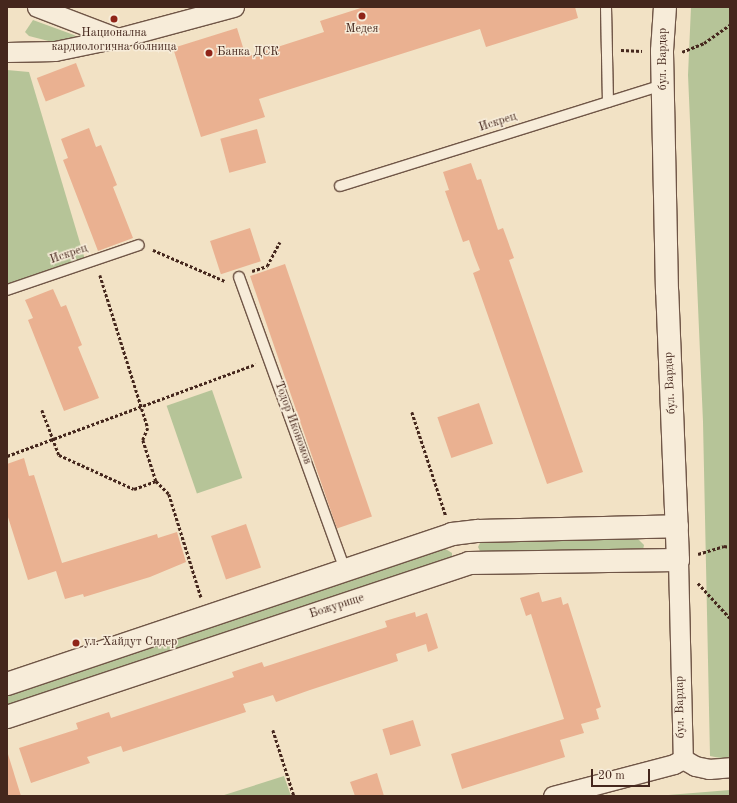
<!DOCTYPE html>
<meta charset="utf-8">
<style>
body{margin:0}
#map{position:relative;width:737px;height:803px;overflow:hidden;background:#f2e2c5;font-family:"Old Standard TT",serif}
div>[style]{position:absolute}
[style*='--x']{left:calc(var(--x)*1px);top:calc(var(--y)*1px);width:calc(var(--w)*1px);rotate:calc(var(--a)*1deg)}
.green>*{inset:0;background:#b6c498;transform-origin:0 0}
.building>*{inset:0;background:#eab191;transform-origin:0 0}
.path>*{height:2.5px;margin-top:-1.25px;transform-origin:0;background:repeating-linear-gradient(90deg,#45271d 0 3px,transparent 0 5px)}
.roads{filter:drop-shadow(1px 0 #705647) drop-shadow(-1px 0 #705647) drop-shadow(0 1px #705647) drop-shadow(0 -1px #705647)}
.lane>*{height:10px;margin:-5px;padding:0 5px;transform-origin:5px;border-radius:5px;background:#f7ecd9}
.street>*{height:19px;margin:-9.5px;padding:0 9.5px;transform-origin:9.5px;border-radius:9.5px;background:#f7ecd9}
.secondary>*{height:22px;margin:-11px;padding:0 11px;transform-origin:11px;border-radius:11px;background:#f7ecd9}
.dots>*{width:11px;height:11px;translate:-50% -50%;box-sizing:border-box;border:2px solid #f7ecd9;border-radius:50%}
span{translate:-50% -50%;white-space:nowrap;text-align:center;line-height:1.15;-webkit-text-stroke:3px #f7ecd9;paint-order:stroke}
.poi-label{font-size:12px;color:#45271d}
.left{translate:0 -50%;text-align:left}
.street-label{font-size:12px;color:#45271d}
.frame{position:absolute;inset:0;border:8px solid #45271d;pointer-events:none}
.scale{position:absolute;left:591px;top:769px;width:59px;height:18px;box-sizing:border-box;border:2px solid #45271d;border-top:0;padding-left:5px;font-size:12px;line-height:14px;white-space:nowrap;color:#45271d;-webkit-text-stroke:3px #f7ecd9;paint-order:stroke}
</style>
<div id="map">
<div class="green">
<div style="clip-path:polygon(691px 7px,730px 7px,730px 760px,710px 756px,703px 422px,688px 75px)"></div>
<div style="clip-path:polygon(33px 20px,74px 35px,77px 37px,64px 45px,29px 36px,25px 32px)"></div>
<div style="clip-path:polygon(7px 70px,29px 72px,86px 263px,7px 286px)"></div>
<div style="left:212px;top:390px;width:93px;height:48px;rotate:71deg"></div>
<div style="clip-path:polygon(638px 539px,644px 545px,643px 550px,486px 553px,480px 551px,478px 547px,481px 541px,486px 540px)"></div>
<div style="clip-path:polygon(444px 548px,452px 553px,452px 559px,7px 709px,7px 693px)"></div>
<div style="clip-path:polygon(284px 776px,291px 796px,221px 796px)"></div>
<div style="clip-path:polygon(730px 790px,730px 796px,656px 796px)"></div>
</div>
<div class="building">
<div style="clip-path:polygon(364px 7px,575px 7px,578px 18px,486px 47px,480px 29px,259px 99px,265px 117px,201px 137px,173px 48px,237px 28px,246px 57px,324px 32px,320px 21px)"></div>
<div style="left:76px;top:63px;width:25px;height:42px;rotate:69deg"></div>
<div style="clip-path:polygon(89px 128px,96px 147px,101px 145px,117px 185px,113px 187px,133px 238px,98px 251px,63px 160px,68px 158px,61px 139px)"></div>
<div style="left:257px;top:129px;width:35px;height:38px;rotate:75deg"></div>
<div style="clip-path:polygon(471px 163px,477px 180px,481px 179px,498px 230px,503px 228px,514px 258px,509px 260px,583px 472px,547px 484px,473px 273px,480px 270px,474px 255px,469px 240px,463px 242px,445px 191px,449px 190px,443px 172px)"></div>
<div style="left:250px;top:228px;width:35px;height:42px;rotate:72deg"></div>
<div style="left:285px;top:264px;width:267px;height:37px;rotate:71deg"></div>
<div style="clip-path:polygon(53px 289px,61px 307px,66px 305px,82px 345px,78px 347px,99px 398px,64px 411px,28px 320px,33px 318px,25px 300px)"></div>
<div style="left:479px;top:403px;width:43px;height:44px;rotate:71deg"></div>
<div style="clip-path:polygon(24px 458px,29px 476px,34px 475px,62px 563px,157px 534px,158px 538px,177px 532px,186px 562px,150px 577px,84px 597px,83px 594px,65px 599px,56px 571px,28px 580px,7px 514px,7px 464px)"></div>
<div style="left:246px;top:524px;width:46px;height:37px;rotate:71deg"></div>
<div style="clip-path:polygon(539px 592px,542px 602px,561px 597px,563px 605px,568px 603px,601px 707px,596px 709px,599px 719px,581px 724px,584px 733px,560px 740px,565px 757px,462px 789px,451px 754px,564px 719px,531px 614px,526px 616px,520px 598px)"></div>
<div style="clip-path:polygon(415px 612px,416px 617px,427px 613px,438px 648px,428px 652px,426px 644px,396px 654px,398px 661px,310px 690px,276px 702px,273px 695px,257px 700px,243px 704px,246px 712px,123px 752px,121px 746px,87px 757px,90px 763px,31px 783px,19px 748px,78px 729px,76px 723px,109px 712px,111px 718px,234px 677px,232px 672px,262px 662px,264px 667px,387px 627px,385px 621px)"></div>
<div style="left:413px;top:720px;width:27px;height:32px;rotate:73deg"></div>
<div style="clip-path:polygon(7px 751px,21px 796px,7px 796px)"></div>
<div style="clip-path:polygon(377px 773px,384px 796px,355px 796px,350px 782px)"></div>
</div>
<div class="path">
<div style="--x:621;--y:50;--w:21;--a:3"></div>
<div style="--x:682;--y:52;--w:24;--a:-22"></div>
<div style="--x:704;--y:43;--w:32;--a:-35"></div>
<div style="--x:153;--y:250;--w:78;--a:23.3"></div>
<div style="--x:252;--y:271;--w:16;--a:-18"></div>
<div style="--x:267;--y:266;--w:27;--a:-62"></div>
<div style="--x:100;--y:275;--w:160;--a:72.6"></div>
<div style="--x:148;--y:428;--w:13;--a:113"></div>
<div style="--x:143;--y:440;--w:43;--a:72.4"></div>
<div style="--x:156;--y:481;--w:18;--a:45"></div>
<div style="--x:169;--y:494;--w:108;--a:72.7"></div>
<div style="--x:42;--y:410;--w:48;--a:69.3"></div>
<div style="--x:59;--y:455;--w:82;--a:24.4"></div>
<div style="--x:134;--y:489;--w:23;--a:-20"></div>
<div style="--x:412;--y:412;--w:109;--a:71.9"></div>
<div style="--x:7;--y:456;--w:265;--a:-20.3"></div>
<div style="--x:698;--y:554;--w:27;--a:-17"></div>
<div style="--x:724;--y:546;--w:6;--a:9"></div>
<div style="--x:698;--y:583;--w:47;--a:47.6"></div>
<div style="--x:273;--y:730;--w:69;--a:72.3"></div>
</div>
<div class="roads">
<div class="lane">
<div style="--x:606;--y:7;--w:95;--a:88.8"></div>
<div style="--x:340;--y:186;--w:338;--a:-17.4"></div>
<div style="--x:239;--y:277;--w:312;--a:70.1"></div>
<div style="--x:7;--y:290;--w:139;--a:-18.8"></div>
</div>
<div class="street">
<div style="--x:37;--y:7;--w:87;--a:20.9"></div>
<div style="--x:7;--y:52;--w:48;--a:-1.2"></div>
<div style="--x:55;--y:51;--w:64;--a:-11.7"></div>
<div style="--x:118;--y:38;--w:120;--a:-15"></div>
<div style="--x:678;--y:560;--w:199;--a:88.6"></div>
<div style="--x:683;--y:759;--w:14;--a:30"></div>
<div style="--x:695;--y:766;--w:14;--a:12"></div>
<div style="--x:709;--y:769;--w:21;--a:-5"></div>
<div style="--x:553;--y:796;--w:125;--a:-14.8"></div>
<div style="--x:674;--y:764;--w:10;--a:-29"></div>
</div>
<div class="secondary">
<div style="--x:7;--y:684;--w:470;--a:-18.6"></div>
<div style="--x:452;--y:534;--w:26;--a:-7"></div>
<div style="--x:478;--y:531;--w:199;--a:-1.4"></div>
<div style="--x:7;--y:717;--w:487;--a:-18.4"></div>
<div style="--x:469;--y:563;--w:209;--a:-0.8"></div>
<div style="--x:678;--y:560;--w:269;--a:-92.3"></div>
<div style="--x:667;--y:291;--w:240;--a:-91.2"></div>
<div style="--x:662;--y:51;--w:44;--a:-86.1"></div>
</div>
</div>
<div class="dots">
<div style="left:362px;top:16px;background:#8f2418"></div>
<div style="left:114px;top:19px;background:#8f2418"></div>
<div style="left:209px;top:53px;background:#8f2418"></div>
<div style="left:76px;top:643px;background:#8f2418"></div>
</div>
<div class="poi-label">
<span style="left:362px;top:30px">Медея</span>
<span style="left:114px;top:41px">Национална<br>кардиологична болница</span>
<span class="left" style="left:217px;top:53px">Банка ДСК</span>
<span class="left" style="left:84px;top:643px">ул. Хайдут Сидер</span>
</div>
<div class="street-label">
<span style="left:664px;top:59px;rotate:-90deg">бул. Вардар</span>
<span style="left:498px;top:123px;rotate:-18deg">Искрец</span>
<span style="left:69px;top:255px;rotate:-19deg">Искрец</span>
<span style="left:671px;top:383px;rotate:-93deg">бул. Вардар</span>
<span style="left:292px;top:423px;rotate:70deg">Тодор Икономов</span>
<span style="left:337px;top:607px;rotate:-18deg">Божурище</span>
<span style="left:681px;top:707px;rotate:-91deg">бул. Вардар</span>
</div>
<div class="frame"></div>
<div class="scale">20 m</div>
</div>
